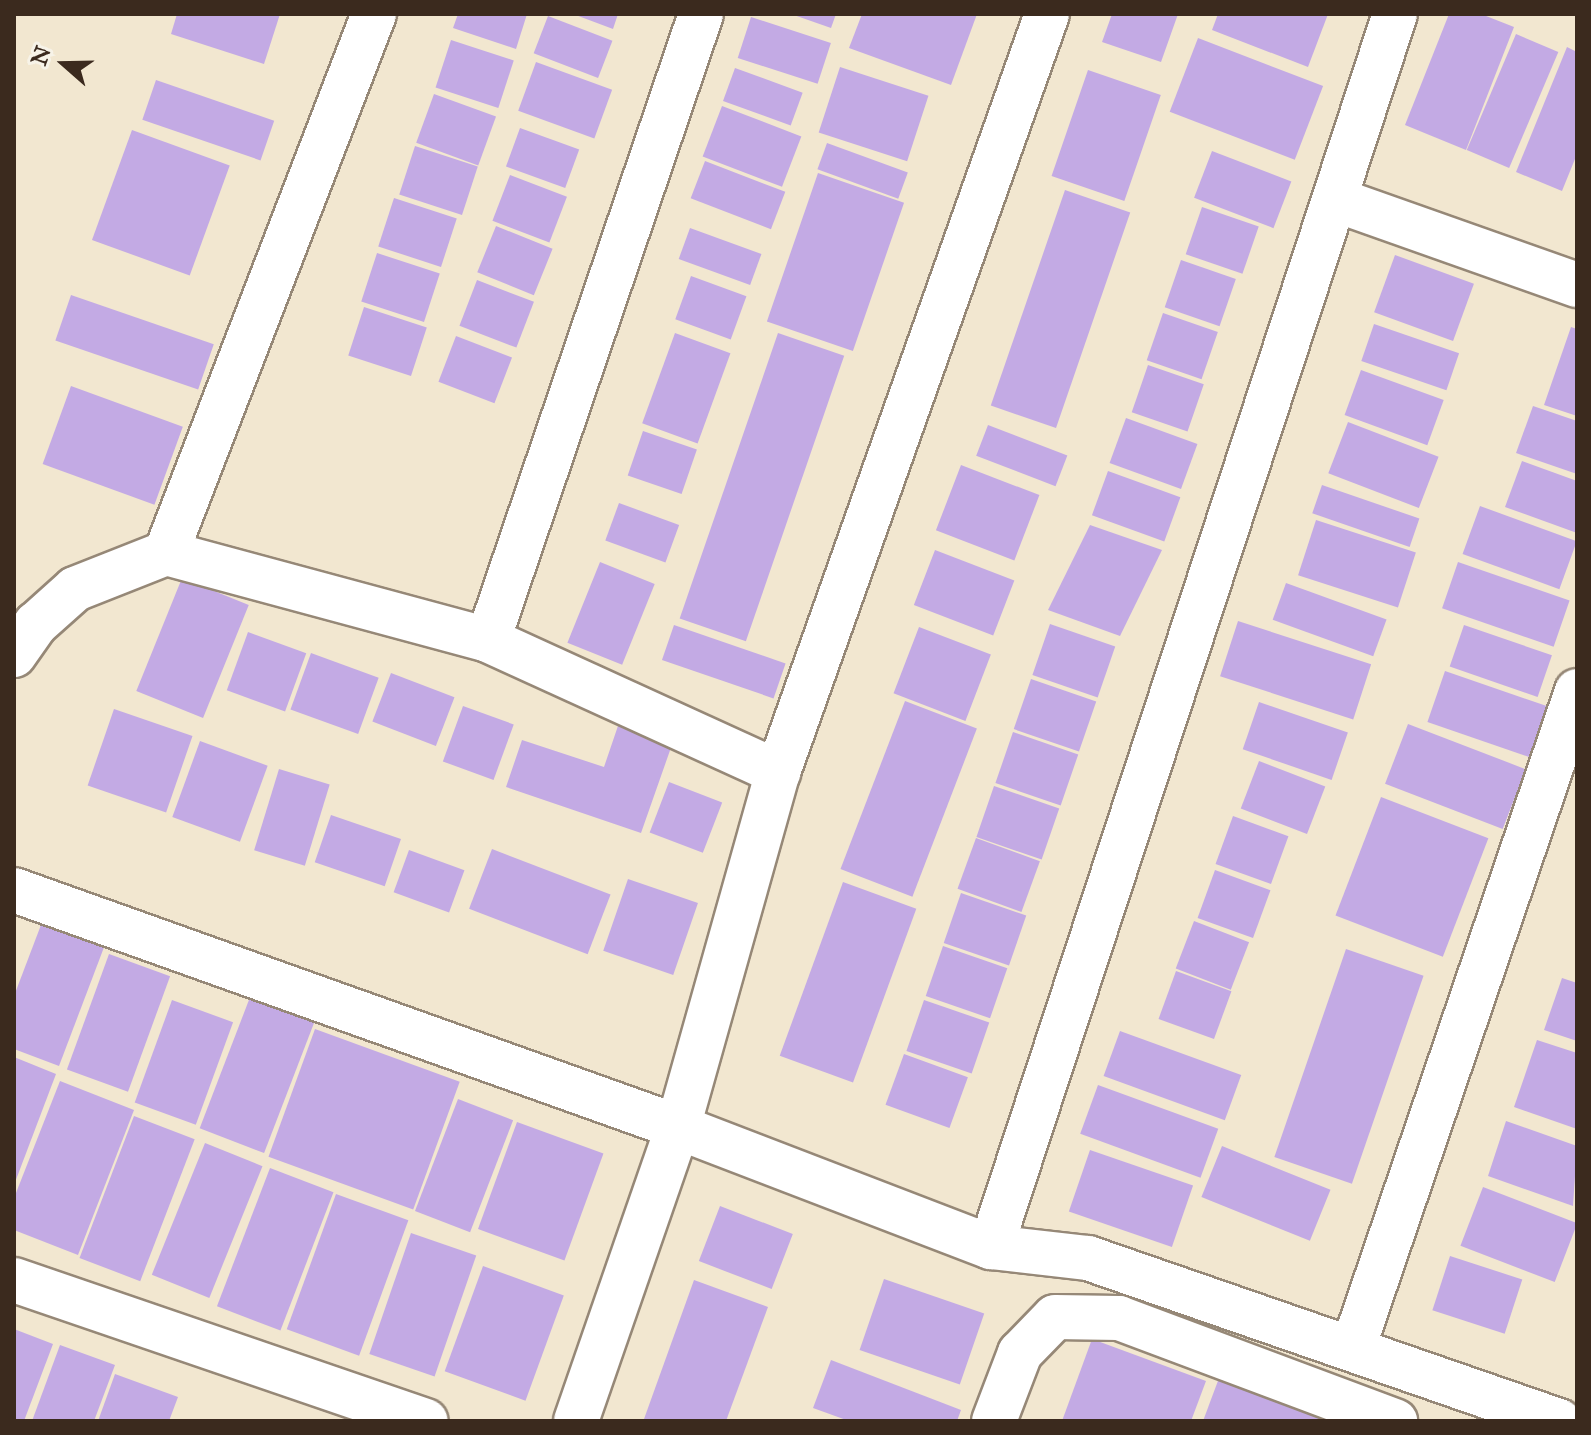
<!DOCTYPE html>
<style>
body{margin:0}
#map{position:relative;width:1591px;height:1435px;overflow:hidden;background:#f2e7d0;font-family:"IM FELL Great Primer",serif}
div>[style]{position:absolute}
[style*='--x']{left:calc(var(--x)*1px);top:calc(var(--y)*1px);width:calc(var(--w)*1px);rotate:calc(var(--a)*1deg)}
.building>*{inset:0;background:#c3aae4;transform-origin:0 0}
.roads{filter:drop-shadow(2px 0 #968877) drop-shadow(-2px 0 #968877) drop-shadow(0 2px #968877) drop-shadow(0 -2px #968877)}
.street>*{height:44px;margin:-22px;padding:0 22px;transform-origin:22px;border-radius:22px;background:#fff}
span{translate:-50% -50%;white-space:nowrap;text-align:center;line-height:1.15;-webkit-text-stroke:7px #f7f3e8;paint-order:stroke}
.frame{position:absolute;inset:0;border:16px solid #3b2a1e;pointer-events:none}
.north{position:absolute;left:24px;top:24px;width:80px;height:80px;-webkit-text-stroke:6px #f7f3e8;paint-order:stroke;rotate:290deg;font-size:22px;font-weight:700;line-height:32px;text-align:center;color:#3b2a1e}
.north::after{content:'';display:block;margin:auto;width:28px;height:36px;background:#3b2a1e;clip-path:polygon(50% 0,100% 100%,50% 72%,0 100%)}
</style>
<div id="map">
<div class="building">
<div style="clip-path:polygon(177px 14px,280px 14px,264px 64px,171px 34px)"></div>
<div style="clip-path:polygon(458px 14px,527px 14px,516px 49px,453px 28px)"></div>
<div style="clip-path:polygon(573px 14px,618px 14px,613px 29px)"></div>
<div style="clip-path:polygon(791px 14px,836px 14px,831px 28px)"></div>
<div style="clip-path:polygon(862px 14px,977px 14px,951px 85px,849px 48px)"></div>
<div style="clip-path:polygon(1112px 14px,1178px 14px,1161px 62px,1102px 42px)"></div>
<div style="clip-path:polygon(1218px 14px,1328px 14px,1308px 67px,1212px 30px)"></div>
<div style="clip-path:polygon(1449px 14px,1481px 14px,1514px 27px,1466px 150px,1405px 125px)"></div>
<div style="left:548px;top:16px;width:69px;height:40px;rotate:21deg"></div>
<div style="left:751px;top:17px;width:84px;height:43px;rotate:18deg"></div>
<div style="left:1516px;top:34px;width:46px;height:126px;rotate:23deg"></div>
<div style="left:1198px;top:38px;width:134px;height:79px;rotate:21deg"></div>
<div style="left:451px;top:40px;width:66px;height:50px;rotate:18deg"></div>
<div style="clip-path:polygon(1567px 47px,1577px 52px,1577px 154px,1562px 191px,1516px 172px)"></div>
<div style="left:536px;top:62px;width:81px;height:52px;rotate:20deg"></div>
<div style="left:840px;top:67px;width:93px;height:69px;rotate:18deg"></div>
<div style="left:735px;top:68px;width:72px;height:35px;rotate:20deg"></div>
<div style="left:1088px;top:70px;width:77px;height:112px;rotate:19deg"></div>
<div style="left:156px;top:80px;width:125px;height:42px;rotate:19deg"></div>
<div style="left:434px;top:94px;width:66px;height:52px;rotate:20deg"></div>
<div style="left:722px;top:106px;width:85px;height:54px;rotate:21deg"></div>
<div style="left:520px;top:128px;width:63px;height:41px;rotate:20deg"></div>
<div style="left:132px;top:130px;width:104px;height:117px;rotate:20deg"></div>
<div style="left:827px;top:143px;width:86px;height:28px;rotate:20deg"></div>
<div style="left:415px;top:146px;width:66px;height:51px;rotate:18deg"></div>
<div style="left:1212px;top:151px;width:85px;height:50px;rotate:21deg"></div>
<div style="left:705px;top:161px;width:86px;height:40px;rotate:21deg"></div>
<div style="left:818px;top:173px;width:91px;height:157px;rotate:19deg"></div>
<div style="left:510px;top:175px;width:61px;height:49px;rotate:21deg"></div>
<div style="left:1065px;top:190px;width:69px;height:228px;rotate:19deg"></div>
<div style="left:394px;top:198px;width:66px;height:51px;rotate:18deg"></div>
<div style="left:1202px;top:207px;width:60px;height:50px;rotate:19deg"></div>
<div style="left:496px;top:226px;width:61px;height:50px;rotate:22deg"></div>
<div style="left:690px;top:228px;width:76px;height:33px;rotate:20deg"></div>
<div style="left:377px;top:253px;width:66px;height:51px;rotate:18deg"></div>
<div style="left:1395px;top:255px;width:84px;height:61px;rotate:20deg"></div>
<div style="left:1181px;top:260px;width:58px;height:50px;rotate:19deg"></div>
<div style="left:691px;top:276px;width:59px;height:46px;rotate:20deg"></div>
<div style="left:477px;top:280px;width:61px;height:49px;rotate:21deg"></div>
<div style="left:71px;top:295px;width:151px;height:48px;rotate:19deg"></div>
<div style="left:364px;top:307px;width:66px;height:51px;rotate:18deg"></div>
<div style="left:1163px;top:313px;width:58px;height:50px;rotate:19deg"></div>
<div style="left:1374px;top:324px;width:90px;height:39px;rotate:19deg"></div>
<div style="clip-path:polygon(1571px 327px,1577px 329px,1577px 416px,1544px 405px)"></div>
<div style="left:675px;top:333px;width:59px;height:96px;rotate:20deg"></div>
<div style="left:778px;top:333px;width:70px;height:302px;rotate:19deg"></div>
<div style="left:456px;top:336px;width:60px;height:49px;rotate:21deg"></div>
<div style="left:1148px;top:365px;width:59px;height:50px;rotate:19deg"></div>
<div style="left:1361px;top:370px;width:88px;height:48px;rotate:20deg"></div>
<div style="left:71px;top:386px;width:119px;height:83px;rotate:20deg"></div>
<div style="clip-path:polygon(1533px 406px,1577px 421px,1577px 474px,1516px 453px)"></div>
<div style="left:1126px;top:418px;width:76px;height:48px;rotate:20deg"></div>
<div style="left:1348px;top:422px;width:97px;height:55px;rotate:21deg"></div>
<div style="left:988px;top:425px;width:85px;height:33px;rotate:21deg"></div>
<div style="left:643px;top:431px;width:57px;height:47px;rotate:19deg"></div>
<div style="clip-path:polygon(1522px 461px,1577px 481px,1577px 533px,1505px 507px)"></div>
<div style="left:961px;top:465px;width:84px;height:70px;rotate:21deg"></div>
<div style="left:1108px;top:471px;width:77px;height:47px;rotate:20deg"></div>
<div style="left:1322px;top:485px;width:103px;height:30px;rotate:19deg"></div>
<div style="left:619px;top:503px;width:64px;height:40px;rotate:20deg"></div>
<div style="left:1480px;top:506px;width:103px;height:51px;rotate:20deg"></div>
<div style="left:1316px;top:520px;width:105px;height:58px;rotate:18deg"></div>
<div style="clip-path:polygon(1090px 525px,1162px 550px,1120px 636px,1048px 610px)"></div>
<div style="left:935px;top:550px;width:85px;height:59px;rotate:21deg"></div>
<div style="left:600px;top:562px;width:59px;height:87px;rotate:22deg"></div>
<div style="left:1458px;top:562px;width:118px;height:49px;rotate:19deg"></div>
<div style="left:182px;top:578px;width:72px;height:122px;rotate:22deg"></div>
<div style="left:1286px;top:583px;width:107px;height:39px;rotate:20deg"></div>
<div style="left:1238px;top:621px;width:140px;height:58px;rotate:18deg"></div>
<div style="left:1050px;top:624px;width:69px;height:54px;rotate:19deg"></div>
<div style="left:674px;top:625px;width:118px;height:37px;rotate:19deg"></div>
<div style="left:1464px;top:625px;width:93px;height:44px;rotate:19deg"></div>
<div style="left:919px;top:627px;width:77px;height:71px;rotate:21deg"></div>
<div style="left:248px;top:632px;width:62px;height:62px;rotate:20deg"></div>
<div style="left:311px;top:653px;width:72px;height:60px;rotate:20deg"></div>
<div style="left:1445px;top:671px;width:113px;height:54px;rotate:19deg"></div>
<div style="left:391px;top:673px;width:68px;height:52px;rotate:21deg"></div>
<div style="left:1031px;top:679px;width:69px;height:53px;rotate:19deg"></div>
<div style="left:905px;top:701px;width:77px;height:180px;rotate:21deg"></div>
<div style="left:1259px;top:702px;width:94px;height:50px;rotate:19deg"></div>
<div style="left:463px;top:706px;width:54px;height:59px;rotate:20deg"></div>
<div style="left:114px;top:709px;width:83px;height:81px;rotate:19deg"></div>
<div style="clip-path:polygon(620px 720px,674px 739px,641px 833px,506px 787px,522px 740px,604px 767px)"></div>
<div style="left:1408px;top:724px;width:126px;height:64px;rotate:21deg"></div>
<div style="left:1013px;top:732px;width:69px;height:54px;rotate:19deg"></div>
<div style="left:200px;top:741px;width:72px;height:81px;rotate:20deg"></div>
<div style="left:1259px;top:761px;width:71px;height:51px;rotate:21deg"></div>
<div style="left:279px;top:769px;width:53px;height:85px;rotate:17deg"></div>
<div style="left:669px;top:782px;width:57px;height:54px;rotate:21deg"></div>
<div style="left:994px;top:786px;width:69px;height:54px;rotate:19deg"></div>
<div style="left:1381px;top:797px;width:115px;height:127px;rotate:21deg"></div>
<div style="left:331px;top:815px;width:74px;height:50px;rotate:19deg"></div>
<div style="left:1233px;top:816px;width:59px;height:51px;rotate:20deg"></div>
<div style="left:976px;top:838px;width:68px;height:54px;rotate:20deg"></div>
<div style="left:492px;top:849px;width:127px;height:64px;rotate:21deg"></div>
<div style="left:409px;top:850px;width:59px;height:45px;rotate:20deg"></div>
<div style="left:1215px;top:870px;width:59px;height:51px;rotate:20deg"></div>
<div style="left:628px;top:879px;width:74px;height:76px;rotate:19deg"></div>
<div style="left:843px;top:882px;width:78px;height:185px;rotate:20deg"></div>
<div style="left:961px;top:893px;width:69px;height:53px;rotate:19deg"></div>
<div style="clip-path:polygon(44px 917px,106px 942px,59px 1066px,14px 1049px,14px 996px)"></div>
<div style="left:1194px;top:921px;width:59px;height:51px;rotate:21deg"></div>
<div style="left:943px;top:946px;width:68px;height:53px;rotate:19deg"></div>
<div style="left:1346px;top:949px;width:82px;height:220px;rotate:19deg"></div>
<div style="left:109px;top:954px;width:65px;height:123px;rotate:20deg"></div>
<div style="left:1176px;top:971px;width:59px;height:51px;rotate:20deg"></div>
<div style="clip-path:polygon(1562px 978px,1577px 983px,1577px 1041px,1544px 1030px)"></div>
<div style="left:252px;top:992px;width:69px;height:146px;rotate:21deg"></div>
<div style="left:172px;top:1000px;width:65px;height:109px;rotate:20deg"></div>
<div style="left:924px;top:1000px;width:69px;height:54px;rotate:19deg"></div>
<div style="left:315px;top:1029px;width:154px;height:136px;rotate:20deg"></div>
<div style="left:1120px;top:1031px;width:129px;height:48px;rotate:20deg"></div>
<div style="clip-path:polygon(1537px 1040px,1577px 1053px,1577px 1129px,1514px 1107px)"></div>
<div style="left:904px;top:1054px;width:68px;height:54px;rotate:20deg"></div>
<div style="clip-path:polygon(14px 1057px,56px 1074px,14px 1185px)"></div>
<div style="clip-path:polygon(60px 1081px,134px 1110px,78px 1255px,14px 1230px,14px 1198px)"></div>
<div style="left:1098px;top:1085px;width:128px;height:52px;rotate:20deg"></div>
<div style="left:458px;top:1099px;width:59px;height:120px;rotate:21deg"></div>
<div style="left:134px;top:1116px;width:65px;height:152px;rotate:21deg"></div>
<div style="clip-path:polygon(1506px 1121px,1577px 1146px,1573px 1206px,1488px 1176px)"></div>
<div style="left:517px;top:1122px;width:92px;height:114px;rotate:20deg"></div>
<div style="left:205px;top:1143px;width:62px;height:142px;rotate:22deg"></div>
<div style="left:1222px;top:1146px;width:117px;height:55px;rotate:22deg"></div>
<div style="left:1090px;top:1150px;width:109px;height:65px;rotate:19deg"></div>
<div style="left:270px;top:1168px;width:68px;height:148px;rotate:21deg"></div>
<div style="left:1483px;top:1187px;width:101px;height:63px;rotate:21deg"></div>
<div style="left:336px;top:1194px;width:77px;height:144px;rotate:20deg"></div>
<div style="left:720px;top:1206px;width:78px;height:59px;rotate:21deg"></div>
<div style="left:411px;top:1233px;width:69px;height:128px;rotate:19deg"></div>
<div style="left:1450px;top:1256px;width:76px;height:57px;rotate:18deg"></div>
<div style="left:483px;top:1266px;width:86px;height:112px;rotate:20deg"></div>
<div style="left:884px;top:1279px;width:106px;height:75px;rotate:19deg"></div>
<div style="clip-path:polygon(694px 1280px,768px 1307px,726px 1421px,650px 1421px,644px 1419px)"></div>
<div style="clip-path:polygon(14px 1329px,53px 1344px,24px 1421px,14px 1421px)"></div>
<div style="clip-path:polygon(1092px 1339px,1206px 1381px,1191px 1421px,1062px 1421px)"></div>
<div style="clip-path:polygon(60px 1345px,115px 1365px,94px 1421px,32px 1421px)"></div>
<div style="clip-path:polygon(831px 1360px,961px 1410px,957px 1421px,849px 1421px,813px 1408px)"></div>
<div style="clip-path:polygon(1225px 1362px,1326px 1401px,1318px 1421px,1203px 1421px)"></div>
<div style="clip-path:polygon(115px 1374px,178px 1397px,169px 1421px,98px 1421px)"></div>
</div>
<div class="roads">
<div class="street">
<div style="--x:1337;--y:200;--w:255;--a:19.5"></div>
<div style="--x:166;--y:553;--w:578;--a:-68.9"></div>
<div style="--x:488;--y:640;--w:661;--a:-71.21"></div>
<div style="--x:14;--y:655;--w:38;--a:-55"></div>
<div style="--x:36;--y:624;--w:52;--a:-41.9"></div>
<div style="--x:75;--y:589;--w:98;--a:-21.6"></div>
<div style="--x:166;--y:553;--w:334;--a:15.1"></div>
<div style="--x:488;--y:640;--w:319;--a:24.5"></div>
<div style="--x:14;--y:890;--w:705;--a:19.64"></div>
<div style="--x:678;--y:1127;--w:335;--a:21"></div>
<div style="--x:991;--y:1247;--w:98;--a:6.5"></div>
<div style="--x:1088;--y:1258;--w:499;--a:19.1"></div>
<div style="--x:991;--y:1247;--w:1297;--a:-71.86"></div>
<div style="--x:14;--y:1280;--w:435;--a:18.9"></div>
<div style="--x:1353;--y:1348;--w:694;--a:-71.17"></div>
<div style="--x:576;--y:1421;--w:311;--a:-70.9"></div>
<div style="--x:678;--y:1127;--w:369;--a:-74.3"></div>
<div style="--x:778;--y:772;--w:804;--a:-70.46"></div>
<div style="--x:994;--y:1421;--w:73;--a:-69.1"></div>
<div style="--x:1020;--y:1353;--w:50;--a:-45.8"></div>
<div style="--x:1055;--y:1317;--w:64;--a:0.9"></div>
<div style="--x:1119;--y:1318;--w:295;--a:20.5"></div>
</div>
</div>
<div class="frame"></div>
<div class="north">N</div>
</div>
